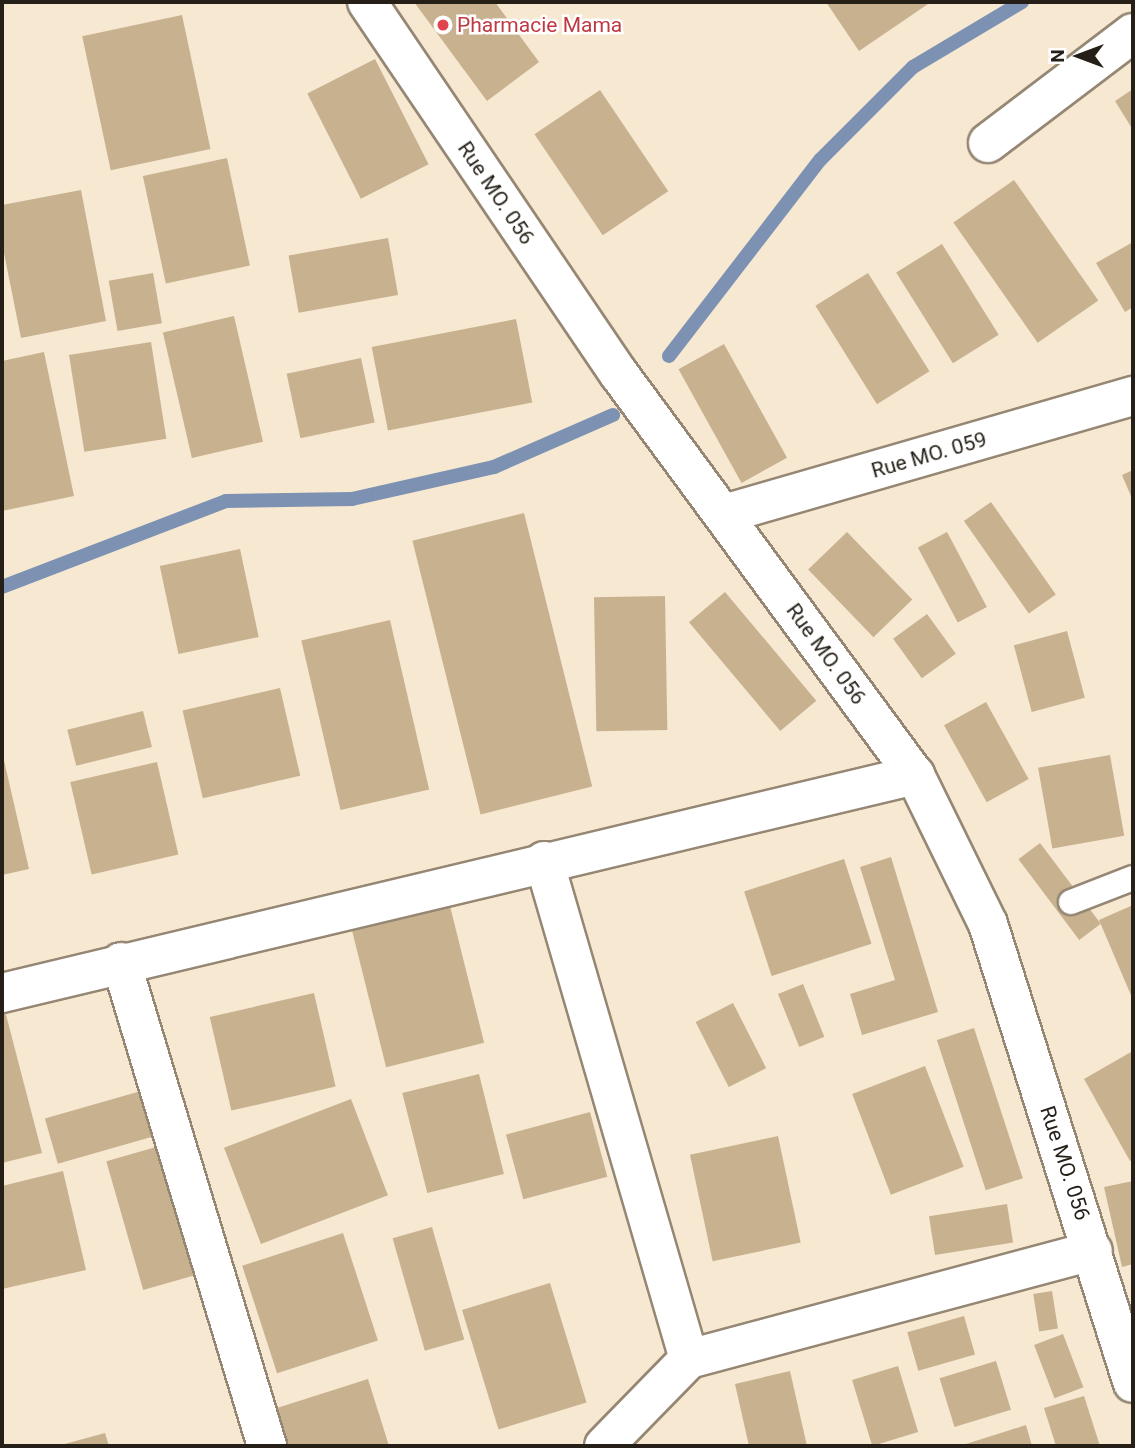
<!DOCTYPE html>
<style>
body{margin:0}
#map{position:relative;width:1135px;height:1448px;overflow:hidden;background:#f7e8d2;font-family:Roboto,sans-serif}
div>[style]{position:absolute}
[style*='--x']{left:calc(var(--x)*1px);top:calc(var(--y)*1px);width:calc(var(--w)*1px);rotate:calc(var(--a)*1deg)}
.stream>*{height:14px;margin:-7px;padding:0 7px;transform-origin:7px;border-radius:7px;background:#7d92b2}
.building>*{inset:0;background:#c8b18f;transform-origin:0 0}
.roads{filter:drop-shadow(2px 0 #958773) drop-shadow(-2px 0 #958773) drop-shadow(0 2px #958773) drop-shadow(0 -2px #958773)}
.service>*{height:24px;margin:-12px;padding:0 12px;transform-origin:12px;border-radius:12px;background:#fff}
.minor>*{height:38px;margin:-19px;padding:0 19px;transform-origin:19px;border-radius:19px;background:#fff}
.tertiary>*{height:38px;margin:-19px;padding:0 19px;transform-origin:19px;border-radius:19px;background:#fff}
.dots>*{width:19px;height:19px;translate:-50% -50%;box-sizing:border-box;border:4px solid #fff;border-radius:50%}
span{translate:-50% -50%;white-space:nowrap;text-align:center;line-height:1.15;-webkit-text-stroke:5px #fff;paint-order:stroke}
.health-label{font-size:21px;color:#be3a42}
.left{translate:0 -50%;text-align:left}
.street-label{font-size:21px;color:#251f17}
.frame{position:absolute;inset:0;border:4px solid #251f17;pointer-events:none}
.north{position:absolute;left:1044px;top:21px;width:70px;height:70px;-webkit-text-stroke:5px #fff;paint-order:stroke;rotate:270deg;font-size:19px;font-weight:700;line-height:28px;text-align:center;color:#251f17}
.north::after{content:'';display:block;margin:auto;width:24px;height:32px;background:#251f17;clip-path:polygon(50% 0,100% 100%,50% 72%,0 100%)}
</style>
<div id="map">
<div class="stream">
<div style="--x:669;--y:356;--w:247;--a:-52.4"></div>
<div style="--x:820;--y:160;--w:132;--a:-45"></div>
<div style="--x:913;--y:67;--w:127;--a:-30.8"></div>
<div style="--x:2;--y:587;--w:240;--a:-21"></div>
<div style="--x:226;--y:501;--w:126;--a:-0.9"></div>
<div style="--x:352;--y:499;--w:146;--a:-12.7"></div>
<div style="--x:494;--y:467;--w:130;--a:-23.6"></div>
</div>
<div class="building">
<div style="clip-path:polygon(414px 2px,495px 2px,539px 62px,487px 101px)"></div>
<div style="clip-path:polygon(826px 2px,931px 2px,859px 51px)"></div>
<div style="left:182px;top:15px;width:137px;height:102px;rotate:78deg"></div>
<div style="left:375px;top:59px;width:118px;height:76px;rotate:63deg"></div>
<div style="clip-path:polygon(1133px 89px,1133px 130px,1115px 101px)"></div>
<div style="left:600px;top:90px;width:122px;height:79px;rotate:56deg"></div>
<div style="left:227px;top:158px;width:110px;height:86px;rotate:78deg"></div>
<div style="left:1014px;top:180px;width:147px;height:74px;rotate:55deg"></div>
<div style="clip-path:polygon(81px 190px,106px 321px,21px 338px,2px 243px,2px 205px)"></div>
<div style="left:388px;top:238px;width:58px;height:101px;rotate:80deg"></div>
<div style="clip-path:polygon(1133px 242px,1133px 307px,1125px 312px,1096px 263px)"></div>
<div style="left:942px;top:244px;width:107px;height:54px;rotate:58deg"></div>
<div style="left:153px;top:273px;width:51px;height:45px;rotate:80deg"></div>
<div style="left:868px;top:273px;width:116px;height:62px;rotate:58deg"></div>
<div style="left:234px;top:316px;width:129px;height:73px;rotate:77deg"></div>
<div style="left:516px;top:319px;width:85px;height:147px;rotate:79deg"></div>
<div style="left:151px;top:342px;width:98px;height:83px;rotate:81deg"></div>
<div style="left:724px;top:344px;width:130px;height:52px;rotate:61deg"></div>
<div style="clip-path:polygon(44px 352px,74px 496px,2px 511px,2px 361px)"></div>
<div style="left:361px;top:358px;width:66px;height:76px;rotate:78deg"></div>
<div style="clip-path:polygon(1133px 470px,1133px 501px,1122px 475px)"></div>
<div style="left:991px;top:502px;width:113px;height:33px;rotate:55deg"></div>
<div style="left:524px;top:513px;width:282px;height:115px;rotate:76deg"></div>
<div style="left:847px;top:532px;width:94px;height:54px;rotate:46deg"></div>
<div style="left:947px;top:532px;width:85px;height:33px;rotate:62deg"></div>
<div style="left:240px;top:549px;width:90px;height:82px;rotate:78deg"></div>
<div style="left:725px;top:592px;width:142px;height:47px;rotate:50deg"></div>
<div style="left:665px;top:596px;width:134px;height:71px;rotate:89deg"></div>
<div style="left:927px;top:614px;width:49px;height:42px;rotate:54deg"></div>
<div style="left:390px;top:620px;width:174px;height:91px;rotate:77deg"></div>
<div style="left:1067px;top:631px;width:69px;height:55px;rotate:75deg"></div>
<div style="left:280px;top:688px;width:90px;height:100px;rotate:77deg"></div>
<div style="left:986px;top:702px;width:88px;height:48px;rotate:61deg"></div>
<div style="left:143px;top:711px;width:37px;height:78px;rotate:76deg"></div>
<div style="left:1110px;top:755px;width:82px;height:73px;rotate:80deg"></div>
<div style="clip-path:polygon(3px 756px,29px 869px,2px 875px,2px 757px)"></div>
<div style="left:157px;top:762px;width:95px;height:89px;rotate:77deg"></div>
<div style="left:1040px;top:843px;width:101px;height:27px;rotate:53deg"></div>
<div style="clip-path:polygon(891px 857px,938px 1012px,862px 1035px,850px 994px,895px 980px,860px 867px)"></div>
<div style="left:844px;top:859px;width:89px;height:105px;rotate:72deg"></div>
<div style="clip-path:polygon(1133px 905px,1133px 1000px,1099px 920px)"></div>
<div style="left:450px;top:906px;width:141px;height:101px;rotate:76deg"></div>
<div style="left:803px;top:984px;width:57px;height:27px;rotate:68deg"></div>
<div style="left:314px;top:993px;width:96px;height:107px;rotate:77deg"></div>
<div style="left:733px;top:1003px;width:73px;height:42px;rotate:63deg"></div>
<div style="clip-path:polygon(4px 1007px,42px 1153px,2px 1163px,2px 1008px)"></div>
<div style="left:974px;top:1028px;width:158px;height:39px;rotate:72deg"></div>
<div style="clip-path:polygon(1131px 1052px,1133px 1159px,1130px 1161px,1084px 1079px)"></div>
<div style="left:925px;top:1066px;width:108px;height:78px;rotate:69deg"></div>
<div style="left:479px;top:1074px;width:103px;height:79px;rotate:76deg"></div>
<div style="left:141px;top:1091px;width:47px;height:100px;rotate:74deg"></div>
<div style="left:351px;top:1099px;width:103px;height:136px;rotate:69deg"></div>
<div style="left:590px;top:1112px;width:67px;height:87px;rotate:75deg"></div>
<div style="left:778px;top:1136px;width:109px;height:90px;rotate:78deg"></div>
<div style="left:163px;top:1145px;width:134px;height:59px;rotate:74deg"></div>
<div style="clip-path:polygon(63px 1171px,86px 1270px,2px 1289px,2px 1186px)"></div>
<div style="clip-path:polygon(1133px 1181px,1133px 1264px,1122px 1267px,1104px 1187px)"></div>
<div style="left:1007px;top:1204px;width:39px;height:79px;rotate:81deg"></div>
<div style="left:432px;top:1227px;width:117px;height:41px;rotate:74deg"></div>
<div style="left:343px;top:1233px;width:113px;height:106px;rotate:72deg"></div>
<div style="left:550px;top:1283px;width:125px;height:92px;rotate:73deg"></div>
<div style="left:1052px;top:1291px;width:38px;height:19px;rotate:81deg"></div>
<div style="left:964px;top:1316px;width:40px;height:59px;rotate:74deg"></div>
<div style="left:1063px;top:1334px;width:57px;height:31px;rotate:69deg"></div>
<div style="left:996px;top:1361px;width:51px;height:59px;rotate:73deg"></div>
<div style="left:898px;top:1366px;width:69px;height:48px;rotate:73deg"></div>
<div style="clip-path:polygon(790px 1371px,807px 1446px,749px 1446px,735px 1384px)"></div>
<div style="clip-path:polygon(368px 1379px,389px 1446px,289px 1446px,277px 1408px)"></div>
<div style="clip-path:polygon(1084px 1396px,1100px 1446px,1056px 1446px,1044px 1408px)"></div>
<div style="clip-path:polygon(1026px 1425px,1032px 1446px,967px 1446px,966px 1444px)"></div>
<div style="clip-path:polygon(105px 1433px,109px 1446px,61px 1446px,61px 1445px)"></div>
</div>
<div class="roads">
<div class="service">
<div style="--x:1071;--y:902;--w:66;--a:-21.2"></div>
</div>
<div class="minor">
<div style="--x:988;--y:143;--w:182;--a:-37.2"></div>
<div style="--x:724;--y:514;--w:426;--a:-16.1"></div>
<div style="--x:544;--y:861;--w:519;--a:73.77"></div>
<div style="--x:121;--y:962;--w:506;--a:73.21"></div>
<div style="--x:604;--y:1446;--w:122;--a:-45.7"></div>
<div style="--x:689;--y:1359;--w:418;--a:-15"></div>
</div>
<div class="tertiary">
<div style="--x:367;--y:2;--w:449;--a:55.9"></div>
<div style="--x:619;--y:374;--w:498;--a:53.6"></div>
<div style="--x:915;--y:775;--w:166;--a:63.9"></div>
<div style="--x:988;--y:924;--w:481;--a:72.5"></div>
<div style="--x:2;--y:993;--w:939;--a:-13.43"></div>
</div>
</div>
<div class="dots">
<div style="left:443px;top:25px;background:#e0444e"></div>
</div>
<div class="health-label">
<span class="left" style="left:457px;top:25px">Pharmacie Mama</span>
</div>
<div class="street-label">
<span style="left:496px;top:193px;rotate:56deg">Rue MO. 056</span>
<span style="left:929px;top:455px;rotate:-16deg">Rue MO. 059</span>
<span style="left:826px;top:654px;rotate:54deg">Rue MO. 056</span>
<span style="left:1065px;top:1163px;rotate:72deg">Rue MO. 056</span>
</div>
<div class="frame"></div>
<div class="north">N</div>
</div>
